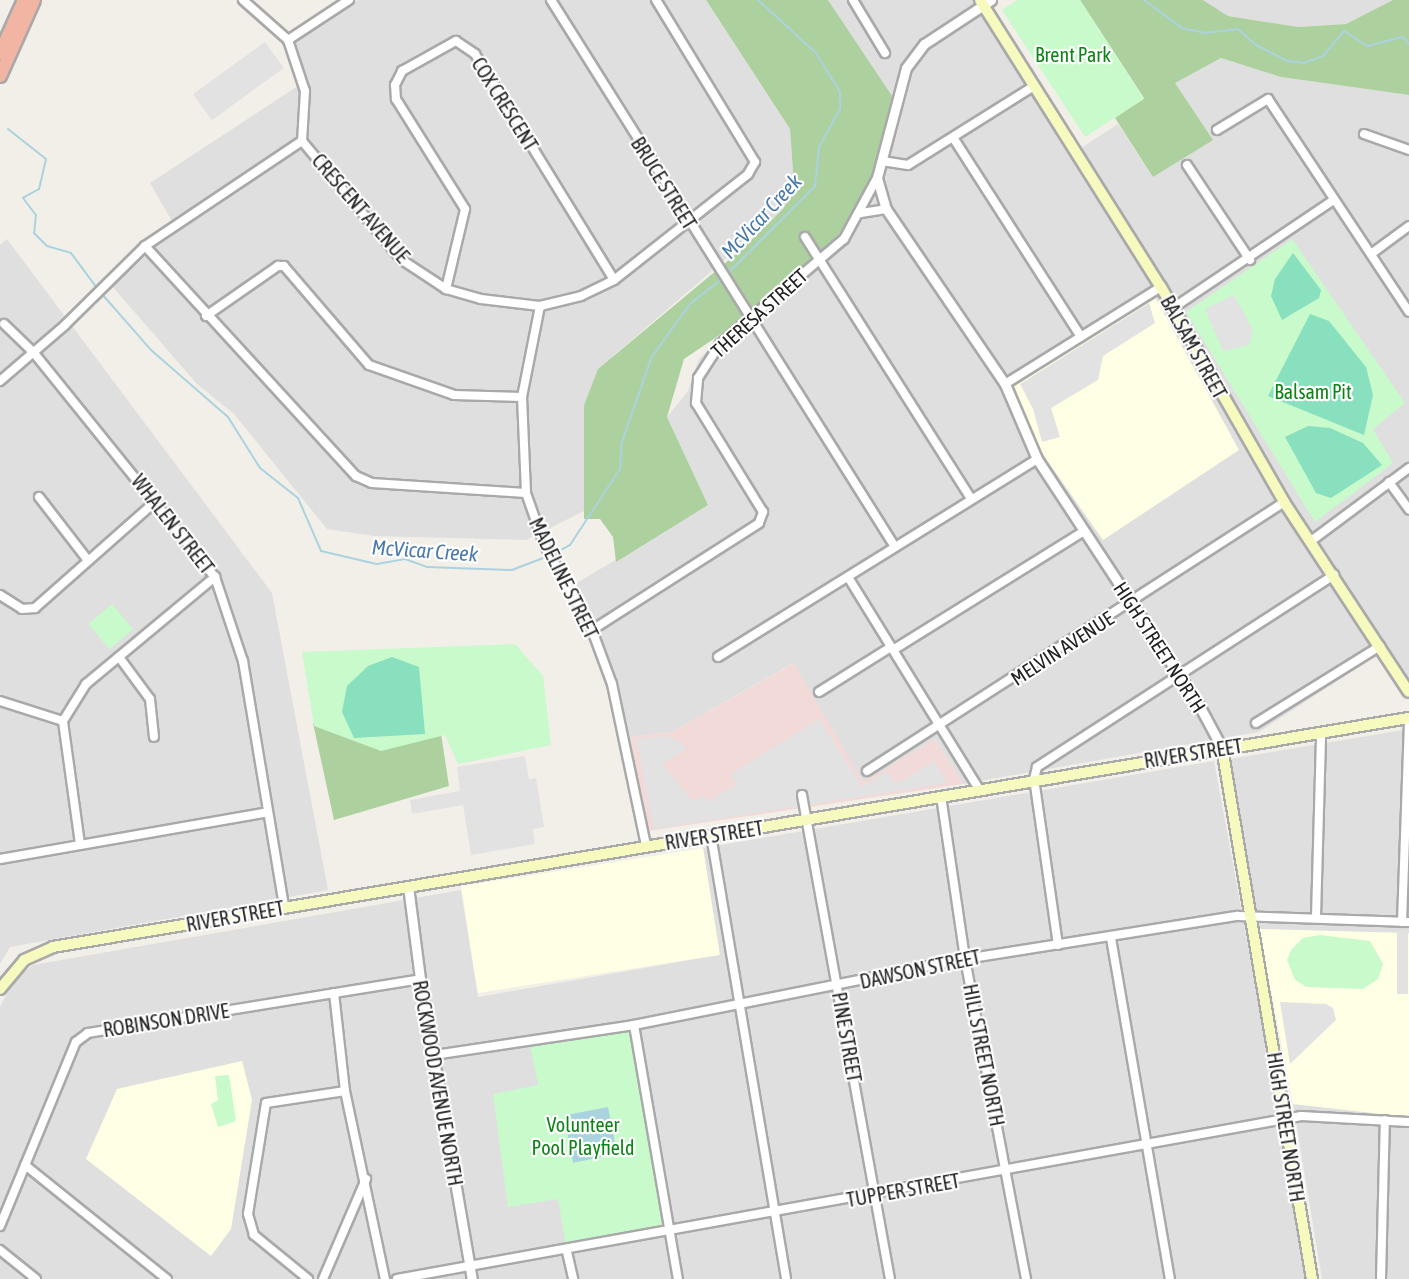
<!DOCTYPE html>
<style>
body{margin:0}
#map{position:relative;width:1409px;height:1279px;overflow:hidden;background:#f2efe9;font-family:"Asap Condensed",sans-serif}
div>[style]{position:absolute}
[style*='--x']{left:calc(var(--x)*1px);top:calc(var(--y)*1px);width:calc(var(--w)*1px);rotate:calc(var(--a)*1deg)}
.residential>*{inset:0;background:#e0dfdf}
.commercial>*{inset:0;background:#f2dad9}
.education>*{inset:0;background:#ffffe5;transform-origin:0 0}
.forest>*{inset:0;background:#add19e}
.park>*{inset:0;background:#c8facc;transform-origin:0 0}
.pitch>*{inset:0;background:#88e0be}
.parking>*{inset:0;background:#e2e2e2;transform-origin:0 0}
.water>*{inset:0;background:#aad3df;transform-origin:0 0}
.stream>*{height:2px;margin:-1px;padding:0 1px;transform-origin:1px;border-radius:1px;background:#aad3df}
.roads{filter:drop-shadow(2px 0 #a9a9a9) drop-shadow(-2px 0 #a9a9a9) drop-shadow(0 2px #a9a9a9) drop-shadow(0 -2px #a9a9a9)}
.minor>*{height:8px;margin:-4px;padding:0 4px;transform-origin:4px;border-radius:4px;background:#fff}
.tertiary>*{height:9px;margin:-4.5px;padding:0 4.5px;transform-origin:4.5px;border-radius:4.5px;background:#fff}
.secondary>*{height:10px;margin:-5px;padding:0 5px;transform-origin:5px;border-radius:5px;background:#f7fabf}
.trunk>*{height:12px;margin:-6px;padding:0 6px;transform-origin:6px;border-radius:6px;background:#f2b4a3}
span{translate:-50% -50%;white-space:nowrap;text-align:center;line-height:1.15;-webkit-text-stroke:4.5px #fff;paint-order:stroke}
.park-label{font-size:20px;color:#0c8416}
.street-label{font-size:20px;color:#222}
.water-label{font-size:21px;color:#4a7aab;font-style:italic}
</style>
<div id="map">
<div class="residential">
<div style="clip-path:polygon(358px 0,706px 0,790px 129px,794px 185px,785px 208px,598px 369px,584px 405px,584px 511px,526px 540px,374px 536px,327px 529px,234px 414px,197px 384px,112px 286px,176px 228px,150px 183px,307px 80px,292px 43px)"></div>
<div style="clip-path:polygon(828px 0,981px 0,974px 5px,1070px 155px,1118px 124px,1153px 177px,1175px 82px,1221px 58px,1281px 77px,1409px 95px,1409px 680px,1388px 648px,1259px 732px,963px 784px,935px 739px,863px 783px,793px 663px,672px 732px,630px 737px,607px 651px,575px 584px,708px 505px,667px 417px,688px 391px,699px 359px,766px 294px,872px 66px)"></div>
<div style="clip-path:polygon(1203px 0,1393px 0,1346px 24px,1298px 27px,1228px 16px)"></div>
<div style="clip-path:polygon(7px 239px,272px 593px,328px 890px,10px 947px,0 964px,0 245px)"></div>
<div style="clip-path:polygon(1409px 729px,1409px 934px,1259px 929px,1230px 759px)"></div>
<div style="clip-path:polygon(1214px 761px,1309px 1279px,0 1279px,0 1007px,14px 980px,33px 965px,461px 890px,478px 997px,719px 955px,703px 848px)"></div>
<div style="clip-path:polygon(1293px 1104px,1409px 1117px,1409px 1279px,1322px 1279px)"></div>
</div>
<div class="commercial">
<div style="clip-path:polygon(794px 663px,863px 782px,935px 739px,963px 784px,648px 831px,630px 737px,672px 732px)"></div>
</div>
<div class="education">
<div style="clip-path:polygon(1155px 297px,1239px 450px,1103px 540px,1037px 446px,1013px 387px)"></div>
<div style="left:703px;top:848px;width:108px;height:245px;rotate:81deg"></div>
<div style="clip-path:polygon(1259px 929px,1409px 933px,1409px 1117px,1293px 1104px)"></div>
<div style="clip-path:polygon(242px 1061px,252px 1100px,231px 1229px,211px 1256px,86px 1159px,117px 1089px)"></div>
</div>
<div class="forest">
<div style="clip-path:polygon(706px 0,828px 0,892px 96px,872px 180px,849px 221px,817px 260px,746px 317px,684px 359px,667px 417px,708px 505px,616px 562px,613px 537px,600px 519px,584px 519px,584px 405px,598px 369px,742px 249px,784px 208px,794px 185px,790px 129px)"></div>
<div style="clip-path:polygon(1080px 0,1203px 0,1228px 16px,1298px 27px,1346px 24px,1393px 0,1409px 0,1409px 95px,1281px 77px,1221px 58px,1175px 83px,1213px 140px,1153px 177px,1115px 118px,1144px 98px)"></div>
<div style="clip-path:polygon(313px 723px,440px 727px,449px 786px,334px 820px)"></div>
</div>
<div class="park">
<div style="clip-path:polygon(1017px 0,1080px 0,1144px 99px,1085px 137px,1002px 10px)"></div>
<div style="clip-path:polygon(1292px 239px,1405px 403px,1373px 429px,1393px 463px,1315px 522px,1186px 312px)"></div>
<div style="left:112px;top:604px;width:33px;height:31px;rotate:50deg"></div>
<div style="clip-path:polygon(515px 644px,543px 676px,551px 745px,458px 764px,445px 735px,381px 751px,314px 726px,302px 652px)"></div>
<div style="clip-path:polygon(1320px 935px,1370px 941px,1383px 964px,1378px 979px,1363px 989px,1306px 987px,1295px 980px,1287px 960px,1291px 950px,1303px 938px)"></div>
<div style="clip-path:polygon(634px 1026px,668px 1231px,567px 1251px,558px 1199px,508px 1207px,493px 1094px,538px 1085px,529px 1041px)"></div>
<div style="clip-path:polygon(229px 1075px,236px 1121px,218px 1127px,211px 1104px,218px 1100px,215px 1076px)"></div>
</div>
<div class="pitch">
<div style="clip-path:polygon(1293px 253px,1321px 290px,1319px 298px,1282px 320px,1271px 296px,1275px 279px)"></div>
<div style="clip-path:polygon(1310px 314px,1329px 321px,1366px 367px,1373px 395px,1364px 435px,1268px 396px)"></div>
<div style="clip-path:polygon(1308px 426px,1330px 428px,1363px 443px,1382px 465px,1331px 498px,1316px 493px,1285px 437px)"></div>
<div style="clip-path:polygon(392px 657px,419px 667px,425px 734px,354px 738px,342px 712px,347px 686px,368px 666px)"></div>
</div>
<div class="parking">
<div style="left:265px;top:42px;width:32px;height:89px;rotate:54deg"></div>
<div style="clip-path:polygon(1234px 295px,1253px 330px,1249px 345px,1223px 351px,1205px 309px)"></div>
<div style="clip-path:polygon(1149px 303px,1155px 323px,1103px 356px,1098px 380px,1051px 408px,1060px 437px,1042px 442px,1033px 409px,1020px 384px)"></div>
<div style="clip-path:polygon(819px 719px,862px 787px,887px 771px,895px 784px,934px 761px,947px 783px,654px 829px,636px 739px,669px 736px,682px 744px,686px 749px,662px 764px,693px 801px,703px 795px,708px 802px,736px 784px,731px 774px)"></div>
<div style="clip-path:polygon(525px 756px,529px 779px,536px 778px,544px 827px,533px 829px,535px 844px,471px 855px,463px 805px,412px 814px,410px 800px,460px 791px,457px 767px)"></div>
<div style="left:1397px;top:931px;width:11px;height:63px"></div>
<div style="clip-path:polygon(1280px 1002px,1326px 1004px,1333px 1008px,1336px 1020px,1290px 1064px)"></div>
</div>
<div class="water">
<div style="left:608px;top:1107px;width:48px;height:45px;rotate:79deg"></div>
</div>
<div class="stream">
<div style="--x:1144;--y:0;--w:47;--a:36.4"></div>
<div style="--x:1182;--y:28;--w:24;--a:12"></div>
<div style="--x:1205;--y:33;--w:33;--a:-7"></div>
<div style="--x:1238;--y:29;--w:24;--a:42"></div>
<div style="--x:1256;--y:45;--w:36;--a:27"></div>
<div style="--x:1288;--y:61;--w:16;--a:7"></div>
<div style="--x:1304;--y:63;--w:20;--a:-20"></div>
<div style="--x:1323;--y:56;--w:33;--a:-50"></div>
<div style="--x:1344;--y:31;--w:27;--a:33"></div>
<div style="--x:1367;--y:46;--w:37;--a:-14"></div>
<div style="--x:1403;--y:37;--w:9;--a:49"></div>
<div style="--x:8;--y:129;--w:48;--a:38.3"></div>
<div style="--x:46;--y:159;--w:31;--a:103"></div>
<div style="--x:39;--y:189;--w:18;--a:151"></div>
<div style="--x:23;--y:198;--w:21;--a:53"></div>
<div style="--x:36;--y:215;--w:18;--a:96"></div>
<div style="--x:34;--y:233;--w:18;--a:45"></div>
<div style="--x:47;--y:246;--w:25;--a:16"></div>
<div style="--x:71;--y:253;--w:44;--a:53.4"></div>
<div style="--x:726;--y:275;--w:126;--a:-45"></div>
<div style="--x:815;--y:186;--w:39;--a:-84"></div>
<div style="--x:819;--y:147;--w:43;--a:-61.1"></div>
<div style="--x:840;--y:109;--w:17;--a:-90"></div>
<div style="--x:840;--y:92;--w:46;--a:-121.6"></div>
<div style="--x:816;--y:53;--w:79;--a:-137.6"></div>
<div style="--x:101;--y:293;--w:76;--a:48.7"></div>
<div style="--x:151;--y:350;--w:102;--a:41"></div>
<div style="--x:228;--y:417;--w:60;--a:57.9"></div>
<div style="--x:260;--y:468;--w:48;--a:38.3"></div>
<div style="--x:298;--y:498;--w:58;--a:66.5"></div>
<div style="--x:321;--y:551;--w:57;--a:13.1"></div>
<div style="--x:377;--y:564;--w:28;--a:-10"></div>
<div style="--x:405;--y:559;--w:23;--a:20"></div>
<div style="--x:427;--y:567;--w:85;--a:2"></div>
<div style="--x:512;--y:570;--w:39;--a:-21"></div>
<div style="--x:553;--y:554;--w:19;--a:-28"></div>
<div style="--x:570;--y:545;--w:91;--a:-56.7"></div>
<div style="--x:620;--y:469;--w:27;--a:-86"></div>
<div style="--x:622;--y:442;--w:91;--a:-70.8"></div>
<div style="--x:652;--y:356;--w:66;--a:-53.7"></div>
<div style="--x:691;--y:303;--w:39;--a:-38"></div>
</div>
<div class="roads">
<div class="minor">
<div style="--x:243;--y:0;--w:60;--a:41.6"></div>
<div style="--x:551;--y:0;--w:646;--a:57.83"></div>
<div style="--x:853;--y:0;--w:62;--a:58.9"></div>
<div style="--x:288;--y:40;--w:54;--a:71.6"></div>
<div style="--x:305;--y:91;--w:50;--a:93.4"></div>
<div style="--x:302;--y:141;--w:155;--a:50"></div>
<div style="--x:402;--y:260;--w:53;--a:33.4"></div>
<div style="--x:446;--y:289;--w:36;--a:16"></div>
<div style="--x:481;--y:299;--w:59;--a:6.8"></div>
<div style="--x:540;--y:306;--w:42;--a:-13.7"></div>
<div style="--x:581;--y:296;--w:37;--a:-26"></div>
<div style="--x:614;--y:280;--w:171;--a:-38.3"></div>
<div style="--x:748;--y:174;--w:14;--a:-60"></div>
<div style="--x:755;--y:162;--w:190;--a:-121.4"></div>
<div style="--x:288;--y:40;--w:73;--a:-33.3"></div>
<div style="--x:1217;--y:130;--w:60;--a:-31.3"></div>
<div style="--x:1268;--y:99;--w:255;--a:56.5"></div>
<div style="--x:1364;--y:134;--w:48;--a:19.6"></div>
<div style="--x:954;--y:139;--w:235;--a:57.3"></div>
<div style="--x:882;--y:161;--w:26;--a:9"></div>
<div style="--x:908;--y:165;--w:149;--a:-32.1"></div>
<div style="--x:1187;--y:165;--w:114;--a:56.4"></div>
<div style="--x:861;--y:213;--w:25;--a:-9"></div>
<div style="--x:805;--y:237;--w:310;--a:57.6"></div>
<div style="--x:145;--y:246;--w:312;--a:47.5"></div>
<div style="--x:356;--y:476;--w:17;--a:24"></div>
<div style="--x:372;--y:483;--w:154;--a:3.7"></div>
<div style="--x:1371;--y:254;--w:47;--a:-36.4"></div>
<div style="--x:446;--y:289;--w:82;--a:-76.6"></div>
<div style="--x:465;--y:209;--w:130;--a:-122.1"></div>
<div style="--x:396;--y:99;--w:14;--a:-94"></div>
<div style="--x:395;--y:85;--w:16;--a:-63"></div>
<div style="--x:402;--y:71;--w:62;--a:-29.1"></div>
<div style="--x:456;--y:41;--w:23;--a:34"></div>
<div style="--x:475;--y:54;--w:265;--a:58.4"></div>
<div style="--x:540;--y:306;--w:93;--a:101.2"></div>
<div style="--x:522;--y:397;--w:96;--a:87.6"></div>
<div style="--x:526;--y:493;--w:54;--a:70.6"></div>
<div style="--x:544;--y:544;--w:98;--a:60.8"></div>
<div style="--x:592;--y:630;--w:58;--a:69.7"></div>
<div style="--x:612;--y:684;--w:166;--a:78.1"></div>
<div style="--x:1173;--y:308;--w:194;--a:-33.9"></div>
<div style="--x:206;--y:316;--w:88;--a:-34.8"></div>
<div style="--x:278;--y:266;--w:6;--a:0"></div>
<div style="--x:284;--y:266;--w:130;--a:49.4"></div>
<div style="--x:369;--y:365;--w:90;--a:19.4"></div>
<div style="--x:454;--y:395;--w:68;--a:1.7"></div>
<div style="--x:4;--y:324;--w:42;--a:44"></div>
<div style="--x:34;--y:353;--w:288;--a:51.1"></div>
<div style="--x:215;--y:577;--w:89;--a:71.6"></div>
<div style="--x:243;--y:661;--w:249;--a:80.5"></div>
<div style="--x:0;--y:381;--w:86;--a:-40.7"></div>
<div style="--x:65;--y:325;--w:112;--a:-44.6"></div>
<div style="--x:145;--y:246;--w:189;--a:-33.8"></div>
<div style="--x:1005;--y:384;--w:184;--a:-31.9"></div>
<div style="--x:1389;--y:482;--w:34;--a:54"></div>
<div style="--x:39;--y:497;--w:78;--a:52.3"></div>
<div style="--x:1311;--y:541;--w:122;--a:-36.7"></div>
<div style="--x:848;--y:577;--w:249;--a:58.3"></div>
<div style="--x:0;--y:595;--w:26;--a:32"></div>
<div style="--x:22;--y:609;--w:13;--a:-4"></div>
<div style="--x:35;--y:608;--w:162;--a:-41.5"></div>
<div style="--x:592;--y:630;--w:198;--a:-32.6"></div>
<div style="--x:759;--y:523;--w:12;--a:-70"></div>
<div style="--x:763;--y:512;--w:128;--a:-121.6"></div>
<div style="--x:696;--y:403;--w:25;--a:-85"></div>
<div style="--x:698;--y:378;--w:40;--a:-57.1"></div>
<div style="--x:720;--y:344;--w:162;--a:-40.3"></div>
<div style="--x:844;--y:239;--w:69;--a:-61.6"></div>
<div style="--x:893;--y:650;--w:225;--a:-31.9"></div>
<div style="--x:119;--y:657;--w:52;--a:53.6"></div>
<div style="--x:150;--y:699;--w:38;--a:84"></div>
<div style="--x:718;--y:657;--w:375;--a:-31.8"></div>
<div style="--x:819;--y:692;--w:85;--a:-32"></div>
<div style="--x:0;--y:701;--w:66;--a:17.6"></div>
<div style="--x:1256;--y:723;--w:146;--a:-31.8"></div>
<div style="--x:867;--y:771;--w:496;--a:-32.8"></div>
<div style="--x:802;--y:795;--w:492;--a:79.7"></div>
<div style="--x:941;--y:796;--w:165;--a:81.6"></div>
<div style="--x:965;--y:959;--w:326;--a:79.2"></div>
<div style="--x:711;--y:835;--w:450;--a:80.4"></div>
<div style="--x:80;--y:844;--w:124;--a:-97.9"></div>
<div style="--x:63;--y:721;--w:44;--a:-58.1"></div>
<div style="--x:86;--y:684;--w:168;--a:-39.7"></div>
<div style="--x:0;--y:859;--w:272;--a:-9.9"></div>
<div style="--x:1316;--y:917;--w:184;--a:-88.4"></div>
<div style="--x:1402;--y:922;--w:196;--a:-88"></div>
<div style="--x:1111;--y:938;--w:346;--a:80.2"></div>
<div style="--x:1058;--y:945;--w:168;--a:-98.2"></div>
<div style="--x:1034;--y:779;--w:12;--a:-76"></div>
<div style="--x:1037;--y:767;--w:354;--a:-32.9"></div>
<div style="--x:334;--y:993;--w:99;--a:83.6"></div>
<div style="--x:345;--y:1091;--w:192;--a:78"></div>
<div style="--x:634;--y:1025;--w:258;--a:80.2"></div>
<div style="--x:434;--y:1055;--w:202;--a:-8.5"></div>
<div style="--x:634;--y:1025;--w:338;--a:-11.3"></div>
<div style="--x:965;--y:959;--w:276;--a:-9"></div>
<div style="--x:1238;--y:916;--w:171;--a:2"></div>
<div style="--x:25;--y:1165;--w:182;--a:38.8"></div>
<div style="--x:0;--y:1226;--w:199;--a:-67.6"></div>
<div style="--x:76;--y:1042;--w:15;--a:-37"></div>
<div style="--x:88;--y:1033;--w:336;--a:-9.2"></div>
<div style="--x:0;--y:1250;--w:46;--a:38.9"></div>
<div style="--x:567;--y:1252;--w:28;--a:77"></div>
<div style="--x:308;--y:1279;--w:70;--a:-140.8"></div>
<div style="--x:254;--y:1235;--w:22;--a:-106"></div>
<div style="--x:248;--y:1214;--w:112;--a:-80.8"></div>
<div style="--x:266;--y:1103;--w:80;--a:-8.6"></div>
<div style="--x:323;--y:1279;--w:109;--a:-66.7"></div>
<div style="--x:397;--y:1279;--w:919;--a:-10.22"></div>
<div style="--x:1301;--y:1116;--w:108;--a:3.2"></div>
<div style="--x:1381;--y:1279;--w:159;--a:-88.6"></div>
</div>
<div class="tertiary">
<div style="--x:991;--y:0;--w:80;--a:146.7"></div>
<div style="--x:924;--y:44;--w:30;--a:127"></div>
<div style="--x:906;--y:68;--w:114;--a:104.8"></div>
<div style="--x:877;--y:178;--w:32;--a:74"></div>
<div style="--x:886;--y:209;--w:212;--a:55.8"></div>
<div style="--x:1005;--y:384;--w:82;--a:66.9"></div>
<div style="--x:1037;--y:459;--w:297;--a:56.7"></div>
<div style="--x:1200;--y:707;--w:47;--a:61.8"></div>
<div style="--x:408;--y:886;--w:94;--a:82.6"></div>
<div style="--x:420;--y:979;--w:304;--a:80.2"></div>
</div>
<div class="secondary">
<div style="--x:980;--y:0;--w:339;--a:57.8"></div>
<div style="--x:1161;--y:287;--w:248;--a:60.2"></div>
<div style="--x:1284;--y:502;--w:227;--a:56.7"></div>
<div style="--x:1222;--y:748;--w:539;--a:80.38"></div>
<div style="--x:0;--y:989;--w:38;--a:-50"></div>
<div style="--x:24;--y:960;--w:32;--a:-24"></div>
<div style="--x:53;--y:947;--w:1375;--a:-9.59"></div>
</div>
<div class="trunk">
<div style="--x:0;--y:53;--w:58;--a:-65.6"></div>
<div style="--x:0;--y:76;--w:83;--a:-65.9"></div>
</div>
</div>
<div class="park-label">
<span style="left:1073px;top:54px">Brent Park</span>
<span style="left:1313px;top:391px">Balsam Pit</span>
<span style="left:583px;top:1136px">Volunteer<br>Pool Playfield</span>
</div>
<div class="street-label">
<span style="left:505px;top:104px;rotate:58deg">COX CRESCENT</span>
<span style="left:664px;top:183px;rotate:58deg">BRUCE STREET</span>
<span style="left:361px;top:208px;rotate:49deg">CRESCENT AVENUE</span>
<span style="left:759px;top:313px;rotate:-42deg">THERESA STREET</span>
<span style="left:1194px;top:347px;rotate:61deg">BALSAM STREET</span>
<span style="left:173px;top:524px;rotate:52deg">WHALEN STREET</span>
<span style="left:564px;top:578px;rotate:64deg">MADELINE STREET</span>
<span style="left:1160px;top:647px;rotate:57deg">HIGH STREET NORTH</span>
<span style="left:1062px;top:648px;rotate:-33deg">MELVIN AVENUE</span>
<span style="left:1193px;top:753px;rotate:-9deg">RIVER STREET</span>
<span style="left:714px;top:835px;rotate:-9deg">RIVER STREET</span>
<span style="left:235px;top:916px;rotate:-10deg">RIVER STREET</span>
<span style="left:920px;top:969px;rotate:-12deg">DAWSON STREET</span>
<span style="left:166px;top:1020px;rotate:-9deg">ROBINSON DRIVE</span>
<span style="left:847px;top:1037px;rotate:80deg">PINE STREET</span>
<span style="left:984px;top:1055px;rotate:79deg">HILL STREET NORTH</span>
<span style="left:438px;top:1083px;rotate:80deg">ROCKWOOD AVENUE NORTH</span>
<span style="left:1286px;top:1127px;rotate:81deg">HIGH STREET NORTH</span>
<span style="left:903px;top:1190px;rotate:-10deg">TUPPER STREET</span>
</div>
<div class="water-label">
<span style="left:761px;top:216px;rotate:-47deg">McVicar Creek</span>
<span style="left:425px;top:550px;rotate:4deg">McVicar Creek</span>
</div>
</div>
